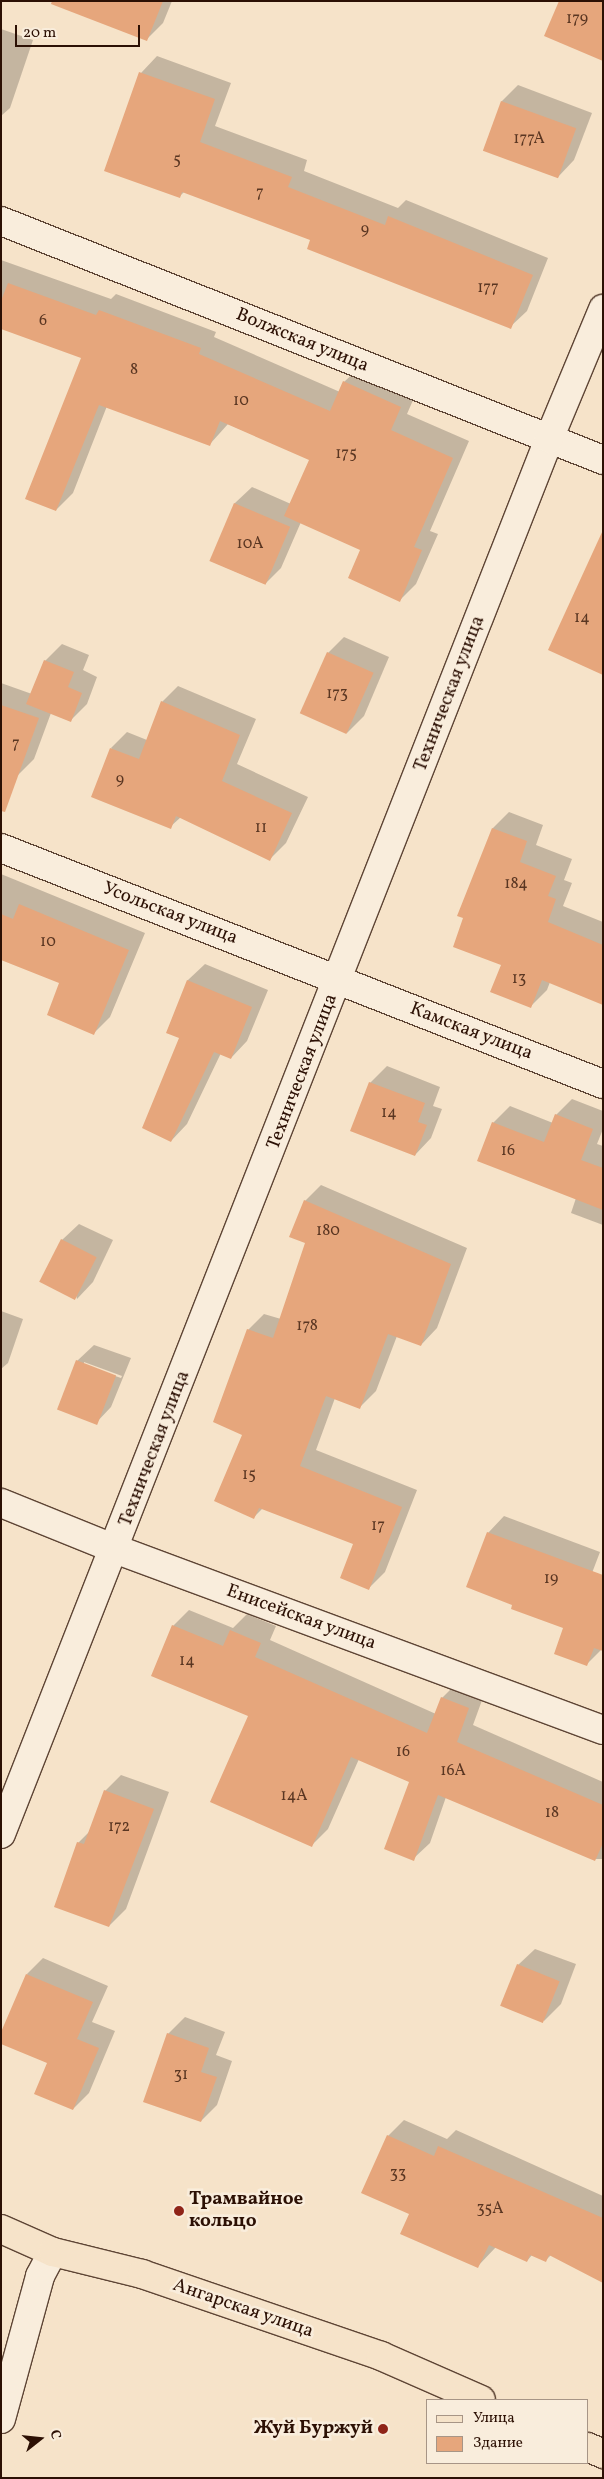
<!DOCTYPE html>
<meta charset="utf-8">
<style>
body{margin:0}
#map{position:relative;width:604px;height:2479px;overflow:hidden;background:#f6e3c9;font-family:Vollkorn,serif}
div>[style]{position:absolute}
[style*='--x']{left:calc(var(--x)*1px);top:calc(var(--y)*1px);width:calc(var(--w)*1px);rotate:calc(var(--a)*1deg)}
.shadow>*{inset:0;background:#0003}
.building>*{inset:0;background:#e6a67c;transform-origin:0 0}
.roads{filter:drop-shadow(1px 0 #5e4535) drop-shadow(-1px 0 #5e4535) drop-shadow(0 1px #5e4535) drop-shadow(0 -1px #5e4535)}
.minor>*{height:28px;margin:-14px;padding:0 14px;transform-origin:14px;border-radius:14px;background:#f9eddc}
.major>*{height:28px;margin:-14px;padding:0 14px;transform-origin:14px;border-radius:14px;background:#f6e3c9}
.dots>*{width:14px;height:14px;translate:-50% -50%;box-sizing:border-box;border:2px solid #f9eddc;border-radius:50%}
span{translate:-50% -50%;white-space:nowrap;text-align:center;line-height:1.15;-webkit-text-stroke:5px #f9eddc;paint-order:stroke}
.number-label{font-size:16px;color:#5a3622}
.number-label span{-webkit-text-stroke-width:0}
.street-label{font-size:19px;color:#2c1004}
.poi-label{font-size:19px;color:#2c1004;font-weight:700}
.left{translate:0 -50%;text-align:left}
.right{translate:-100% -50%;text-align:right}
.frame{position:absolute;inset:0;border:2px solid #2c1004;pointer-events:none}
.legend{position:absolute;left:426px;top:2399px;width:162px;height:65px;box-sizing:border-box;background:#f9eddc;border:1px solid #a79586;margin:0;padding:6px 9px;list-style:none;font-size:15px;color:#2c1004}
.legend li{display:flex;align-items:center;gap:10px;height:25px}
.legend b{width:25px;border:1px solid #a79586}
.north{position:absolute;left:15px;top:2414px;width:50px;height:50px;-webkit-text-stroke:4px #f9eddc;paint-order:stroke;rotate:74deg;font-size:14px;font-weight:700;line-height:20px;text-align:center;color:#2c1004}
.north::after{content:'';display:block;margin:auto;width:18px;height:22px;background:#2c1004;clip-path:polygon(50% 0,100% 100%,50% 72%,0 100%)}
.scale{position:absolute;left:15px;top:25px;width:125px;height:22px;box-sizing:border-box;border:2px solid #2c1004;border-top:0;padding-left:6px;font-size:15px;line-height:18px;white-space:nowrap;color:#2c1004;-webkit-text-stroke:4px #f9eddc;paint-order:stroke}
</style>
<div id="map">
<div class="shadow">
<div style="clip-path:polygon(80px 1px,172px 1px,163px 23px,147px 39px)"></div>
<div style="clip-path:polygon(1px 29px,33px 40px,10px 108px,1px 116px)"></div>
<div style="clip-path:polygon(157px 56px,231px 83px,215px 126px,307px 160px,304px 171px,398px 208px,406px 200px,548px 258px,527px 311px,510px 327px,312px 240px,185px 191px,180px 196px,141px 73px)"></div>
<div style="clip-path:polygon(518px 85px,592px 113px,574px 160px,558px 177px,484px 149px,502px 101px)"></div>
<div style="clip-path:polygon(1px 260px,111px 299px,116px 294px,216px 332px,214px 337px,340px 392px,344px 382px,361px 366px,417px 391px,407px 414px,469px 441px,430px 531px,438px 534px,416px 584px,400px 600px,362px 549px,301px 522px,281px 568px,265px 584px,211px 561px,235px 503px,252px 487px,291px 504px,310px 459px,228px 424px,210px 444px,107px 406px,73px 493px,56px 510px,82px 357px,1px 328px)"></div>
<div style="clip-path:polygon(344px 637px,389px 657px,364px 716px,347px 733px,328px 653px)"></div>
<div style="clip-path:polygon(62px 644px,89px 655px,83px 670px,97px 677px,87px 704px,70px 721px,51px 713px,34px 759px,18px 775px,1px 769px,1px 683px,32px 694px,45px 661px)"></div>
<div style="clip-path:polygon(178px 686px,256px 719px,237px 764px,308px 797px,286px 843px,270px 859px,181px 817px,170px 827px,111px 748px,127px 732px,147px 740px,162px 702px)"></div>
<div style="clip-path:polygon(509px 812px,543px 825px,536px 845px,572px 859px,564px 880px,572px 883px,563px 906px,603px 922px,603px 1003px,550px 982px,547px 990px,531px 1006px,502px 964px,493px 828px)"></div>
<div style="clip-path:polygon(1px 874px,145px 933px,110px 1017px,94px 1033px,61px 982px,1px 958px)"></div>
<div style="clip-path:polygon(205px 964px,268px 990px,247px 1041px,231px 1058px,221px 1053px,187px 1124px,171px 1141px,180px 1037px,167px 1032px,188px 980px)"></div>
<div style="clip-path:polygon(387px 1066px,440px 1087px,433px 1106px,442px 1109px,431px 1138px,415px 1155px,370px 1083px)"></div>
<div style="clip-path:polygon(572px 1099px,603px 1111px,603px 1129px,597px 1144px,603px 1146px,603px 1225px,571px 1213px,576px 1198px,493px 1123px,510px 1106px,553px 1123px,556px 1115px)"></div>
<div style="clip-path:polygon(321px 1185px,467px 1248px,437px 1328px,421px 1345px,397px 1336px,376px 1391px,360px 1407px,335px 1398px,316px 1450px,417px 1490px,385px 1572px,369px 1588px,355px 1544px,263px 1508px,254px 1517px,244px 1434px,248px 1330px,264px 1314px,281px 1319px,307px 1242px,305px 1201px)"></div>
<div style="clip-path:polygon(79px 1224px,113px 1240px,93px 1282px,77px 1299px,62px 1240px)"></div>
<div style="clip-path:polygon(1px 1311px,23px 1319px,8px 1363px,1px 1369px)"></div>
<div style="clip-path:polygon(evenodd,94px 1345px,131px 1358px,111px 1407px,95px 1424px,77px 1361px,94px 1345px,84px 1362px,122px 1376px,121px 1378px,84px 1365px,84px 1362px)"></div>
<div style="clip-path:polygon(504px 1516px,600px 1552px,592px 1573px,602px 1649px,586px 1665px,565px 1627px,514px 1604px,488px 1533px)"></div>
<div style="clip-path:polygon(189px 1610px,233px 1628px,247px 1614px,276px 1626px,270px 1640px,436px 1714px,442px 1698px,458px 1682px,485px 1692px,473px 1725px,603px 1782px,603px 1859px,595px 1859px,446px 1797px,430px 1843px,413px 1859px,411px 1782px,359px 1759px,328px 1829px,312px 1845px,249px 1715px,173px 1626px)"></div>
<div style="clip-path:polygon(121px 1775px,169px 1792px,126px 1909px,109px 1926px,78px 1843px,90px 1831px,105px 1791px)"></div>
<div style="clip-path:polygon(535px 1949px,576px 1964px,561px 2004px,544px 2021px,518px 1965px)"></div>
<div style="clip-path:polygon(43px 1958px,108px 1986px,92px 2022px,115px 2031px,89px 2093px,73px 2109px,49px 2062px,27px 1974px)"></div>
<div style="clip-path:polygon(185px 2017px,225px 2032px,216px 2055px,232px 2061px,217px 2105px,201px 2121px,168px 2034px)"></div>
<div style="clip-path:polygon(404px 2120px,447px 2139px,456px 2130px,603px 2196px,603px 2281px,551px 2255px,545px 2261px,532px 2255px,527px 2261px,496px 2247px,478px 2266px,410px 2213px,388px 2136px)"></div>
</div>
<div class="building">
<div style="clip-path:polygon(52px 1px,163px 1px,147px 41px,51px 4px)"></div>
<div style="clip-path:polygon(559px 1px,603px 1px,603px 61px,544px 36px)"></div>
<div style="clip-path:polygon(139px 72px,215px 99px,200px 142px,292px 177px,288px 187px,385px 225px,388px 216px,533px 275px,511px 329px,307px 249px,310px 240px,182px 192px,180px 198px,104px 171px)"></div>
<div style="left:501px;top:101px;width:80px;height:53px;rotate:20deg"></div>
<div style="clip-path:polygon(8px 283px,96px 315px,99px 310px,201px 348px,199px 354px,330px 411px,343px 381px,401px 407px,391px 430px,453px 458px,414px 547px,422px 550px,400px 602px,348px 578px,360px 550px,284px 516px,309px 460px,220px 421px,210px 446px,99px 405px,56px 511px,25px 499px,81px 358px,1px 329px,1px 301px)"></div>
<div style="left:234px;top:503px;width:61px;height:63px;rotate:23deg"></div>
<div style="clip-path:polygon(603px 530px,603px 675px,548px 650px)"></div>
<div style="left:327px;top:652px;width:51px;height:67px;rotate:24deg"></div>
<div style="clip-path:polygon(44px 660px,74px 672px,68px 687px,82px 693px,71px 722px,26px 704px)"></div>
<div style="clip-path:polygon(161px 701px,240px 735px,222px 781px,292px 813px,270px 861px,176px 816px,171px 829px,91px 797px,110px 748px,139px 759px)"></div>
<div style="clip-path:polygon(1px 705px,39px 718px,5px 812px,1px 811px)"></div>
<div style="clip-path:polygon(492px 828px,527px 841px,520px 862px,556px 876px,548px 896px,556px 899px,548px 922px,603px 945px,603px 1005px,542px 980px,531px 1008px,490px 992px,501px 965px,453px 947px,463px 918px,457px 916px)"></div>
<div style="clip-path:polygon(19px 904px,129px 950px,94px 1035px,47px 1015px,59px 983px,1px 960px,1px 914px,13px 919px)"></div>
<div style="clip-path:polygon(187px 980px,252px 1007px,231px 1059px,214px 1052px,171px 1142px,142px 1128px,179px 1038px,166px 1033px)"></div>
<div style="clip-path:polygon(369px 1082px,425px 1103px,418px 1122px,427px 1125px,415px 1156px,350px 1131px)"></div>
<div style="clip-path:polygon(555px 1114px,593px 1129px,581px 1160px,603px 1168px,603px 1210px,477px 1161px,492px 1122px,544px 1142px)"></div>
<div style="clip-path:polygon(304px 1200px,451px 1264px,421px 1346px,388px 1334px,360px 1409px,326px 1396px,300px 1466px,402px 1507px,369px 1590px,340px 1578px,353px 1544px,259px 1508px,254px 1519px,214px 1501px,242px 1435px,213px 1422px,247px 1329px,273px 1338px,305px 1243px,289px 1237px)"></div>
<div style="left:61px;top:1239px;width:40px;height:48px;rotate:27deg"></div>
<div style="left:76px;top:1360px;width:43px;height:53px;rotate:21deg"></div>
<div style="clip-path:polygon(487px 1532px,603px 1575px,603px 1651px,594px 1648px,587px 1666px,554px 1654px,563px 1628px,511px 1609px,512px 1605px,466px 1587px)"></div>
<div style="clip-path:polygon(172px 1625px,223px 1646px,230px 1630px,261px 1643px,255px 1657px,427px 1733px,441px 1697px,469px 1708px,457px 1742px,603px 1805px,603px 1843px,595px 1861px,438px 1795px,414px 1861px,384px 1849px,409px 1782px,351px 1757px,312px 1847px,210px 1802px,248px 1716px,151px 1676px)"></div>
<div style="clip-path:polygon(104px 1790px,154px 1809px,109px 1927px,54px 1907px,77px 1842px,84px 1844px)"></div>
<div style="left:517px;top:1964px;width:46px;height:45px;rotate:22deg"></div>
<div style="clip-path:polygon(26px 1974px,93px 2002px,77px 2039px,99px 2048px,73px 2110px,34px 2094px,47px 2063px,1px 2044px,1px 2032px)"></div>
<div style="clip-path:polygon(167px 2033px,209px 2048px,201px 2072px,217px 2077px,201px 2122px,143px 2102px)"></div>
<div style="clip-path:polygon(387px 2135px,434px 2156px,438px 2146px,603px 2218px,603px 2283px,549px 2255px,546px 2262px,530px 2255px,527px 2262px,489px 2245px,478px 2268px,400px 2234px,409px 2214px,361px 2193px)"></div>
</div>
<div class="roads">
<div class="minor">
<div style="--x:1;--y:221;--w:648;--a:21.65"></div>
<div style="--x:1;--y:848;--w:647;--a:21.41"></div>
<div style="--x:1;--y:1503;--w:123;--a:22"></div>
<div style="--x:115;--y:1549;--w:520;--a:20.35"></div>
<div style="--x:1;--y:1834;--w:1499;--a:-68.55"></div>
<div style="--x:549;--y:439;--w:141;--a:-67.4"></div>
<div style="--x:1;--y:2419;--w:148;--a:-74.7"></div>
<div style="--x:40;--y:2276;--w:27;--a:-62"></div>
</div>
<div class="major">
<div style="--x:1;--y:2229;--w:57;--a:23.9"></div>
<div style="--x:53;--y:2252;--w:92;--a:13.9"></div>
<div style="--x:142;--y:2274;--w:253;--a:18.9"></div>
<div style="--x:381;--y:2356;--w:109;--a:23.7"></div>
<div style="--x:588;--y:2447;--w:17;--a:25"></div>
</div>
</div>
<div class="dots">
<div style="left:179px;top:2211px;background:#8f2418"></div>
<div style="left:383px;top:2429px;background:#8f2418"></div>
</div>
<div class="number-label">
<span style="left:577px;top:19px">179</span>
<span style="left:529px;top:139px">177А</span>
<span style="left:177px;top:160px">5</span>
<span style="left:260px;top:193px">7</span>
<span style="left:365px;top:230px">9</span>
<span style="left:488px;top:288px">177</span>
<span style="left:43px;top:321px">6</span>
<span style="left:134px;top:370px">8</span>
<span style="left:241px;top:401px">10</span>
<span style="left:346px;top:454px">175</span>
<span style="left:250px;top:544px">10А</span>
<span style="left:582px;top:618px">14</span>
<span style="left:337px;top:694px">173</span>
<span style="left:16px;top:744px">7</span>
<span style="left:120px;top:780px">9</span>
<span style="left:261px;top:828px">11</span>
<span style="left:516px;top:884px">184</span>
<span style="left:48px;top:942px">10</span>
<span style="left:519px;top:979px">13</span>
<span style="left:389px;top:1113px">14</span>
<span style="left:508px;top:1151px">16</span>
<span style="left:328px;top:1231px">180</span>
<span style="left:307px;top:1326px">178</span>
<span style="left:249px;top:1475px">15</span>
<span style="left:378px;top:1526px">17</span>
<span style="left:551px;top:1579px">19</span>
<span style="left:187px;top:1661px">14</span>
<span style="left:403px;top:1752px">16</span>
<span style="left:453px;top:1771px">16А</span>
<span style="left:294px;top:1796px">14А</span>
<span style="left:552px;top:1813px">18</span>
<span style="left:119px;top:1827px">172</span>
<span style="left:181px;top:2075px">31</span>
<span style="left:398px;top:2174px">33</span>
<span style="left:490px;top:2209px">35А</span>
</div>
<div class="street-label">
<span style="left:302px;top:341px;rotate:22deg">Волжская улица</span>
<span style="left:450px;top:694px;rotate:-69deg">Техническая улица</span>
<span style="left:170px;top:914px;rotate:21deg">Усольская улица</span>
<span style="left:471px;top:1032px;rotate:21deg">Камская улица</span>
<span style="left:303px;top:1072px;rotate:-69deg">Техническая улица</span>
<span style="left:155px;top:1449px;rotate:-69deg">Техническая улица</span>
<span style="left:301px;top:1618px;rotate:20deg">Енисейская улица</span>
<span style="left:243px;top:2309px;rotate:19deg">Ангарская улица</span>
</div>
<div class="poi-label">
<span class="left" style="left:189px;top:2211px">Трамвайное<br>кольцо</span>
<span class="right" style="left:373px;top:2429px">Жуй Буржуй</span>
</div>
<div class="frame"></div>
<ul class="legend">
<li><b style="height:6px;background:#f6e3c9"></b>Улица</li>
<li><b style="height:14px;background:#e6a67c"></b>Здание</li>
</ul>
<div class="north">С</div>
<div class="scale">20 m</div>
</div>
